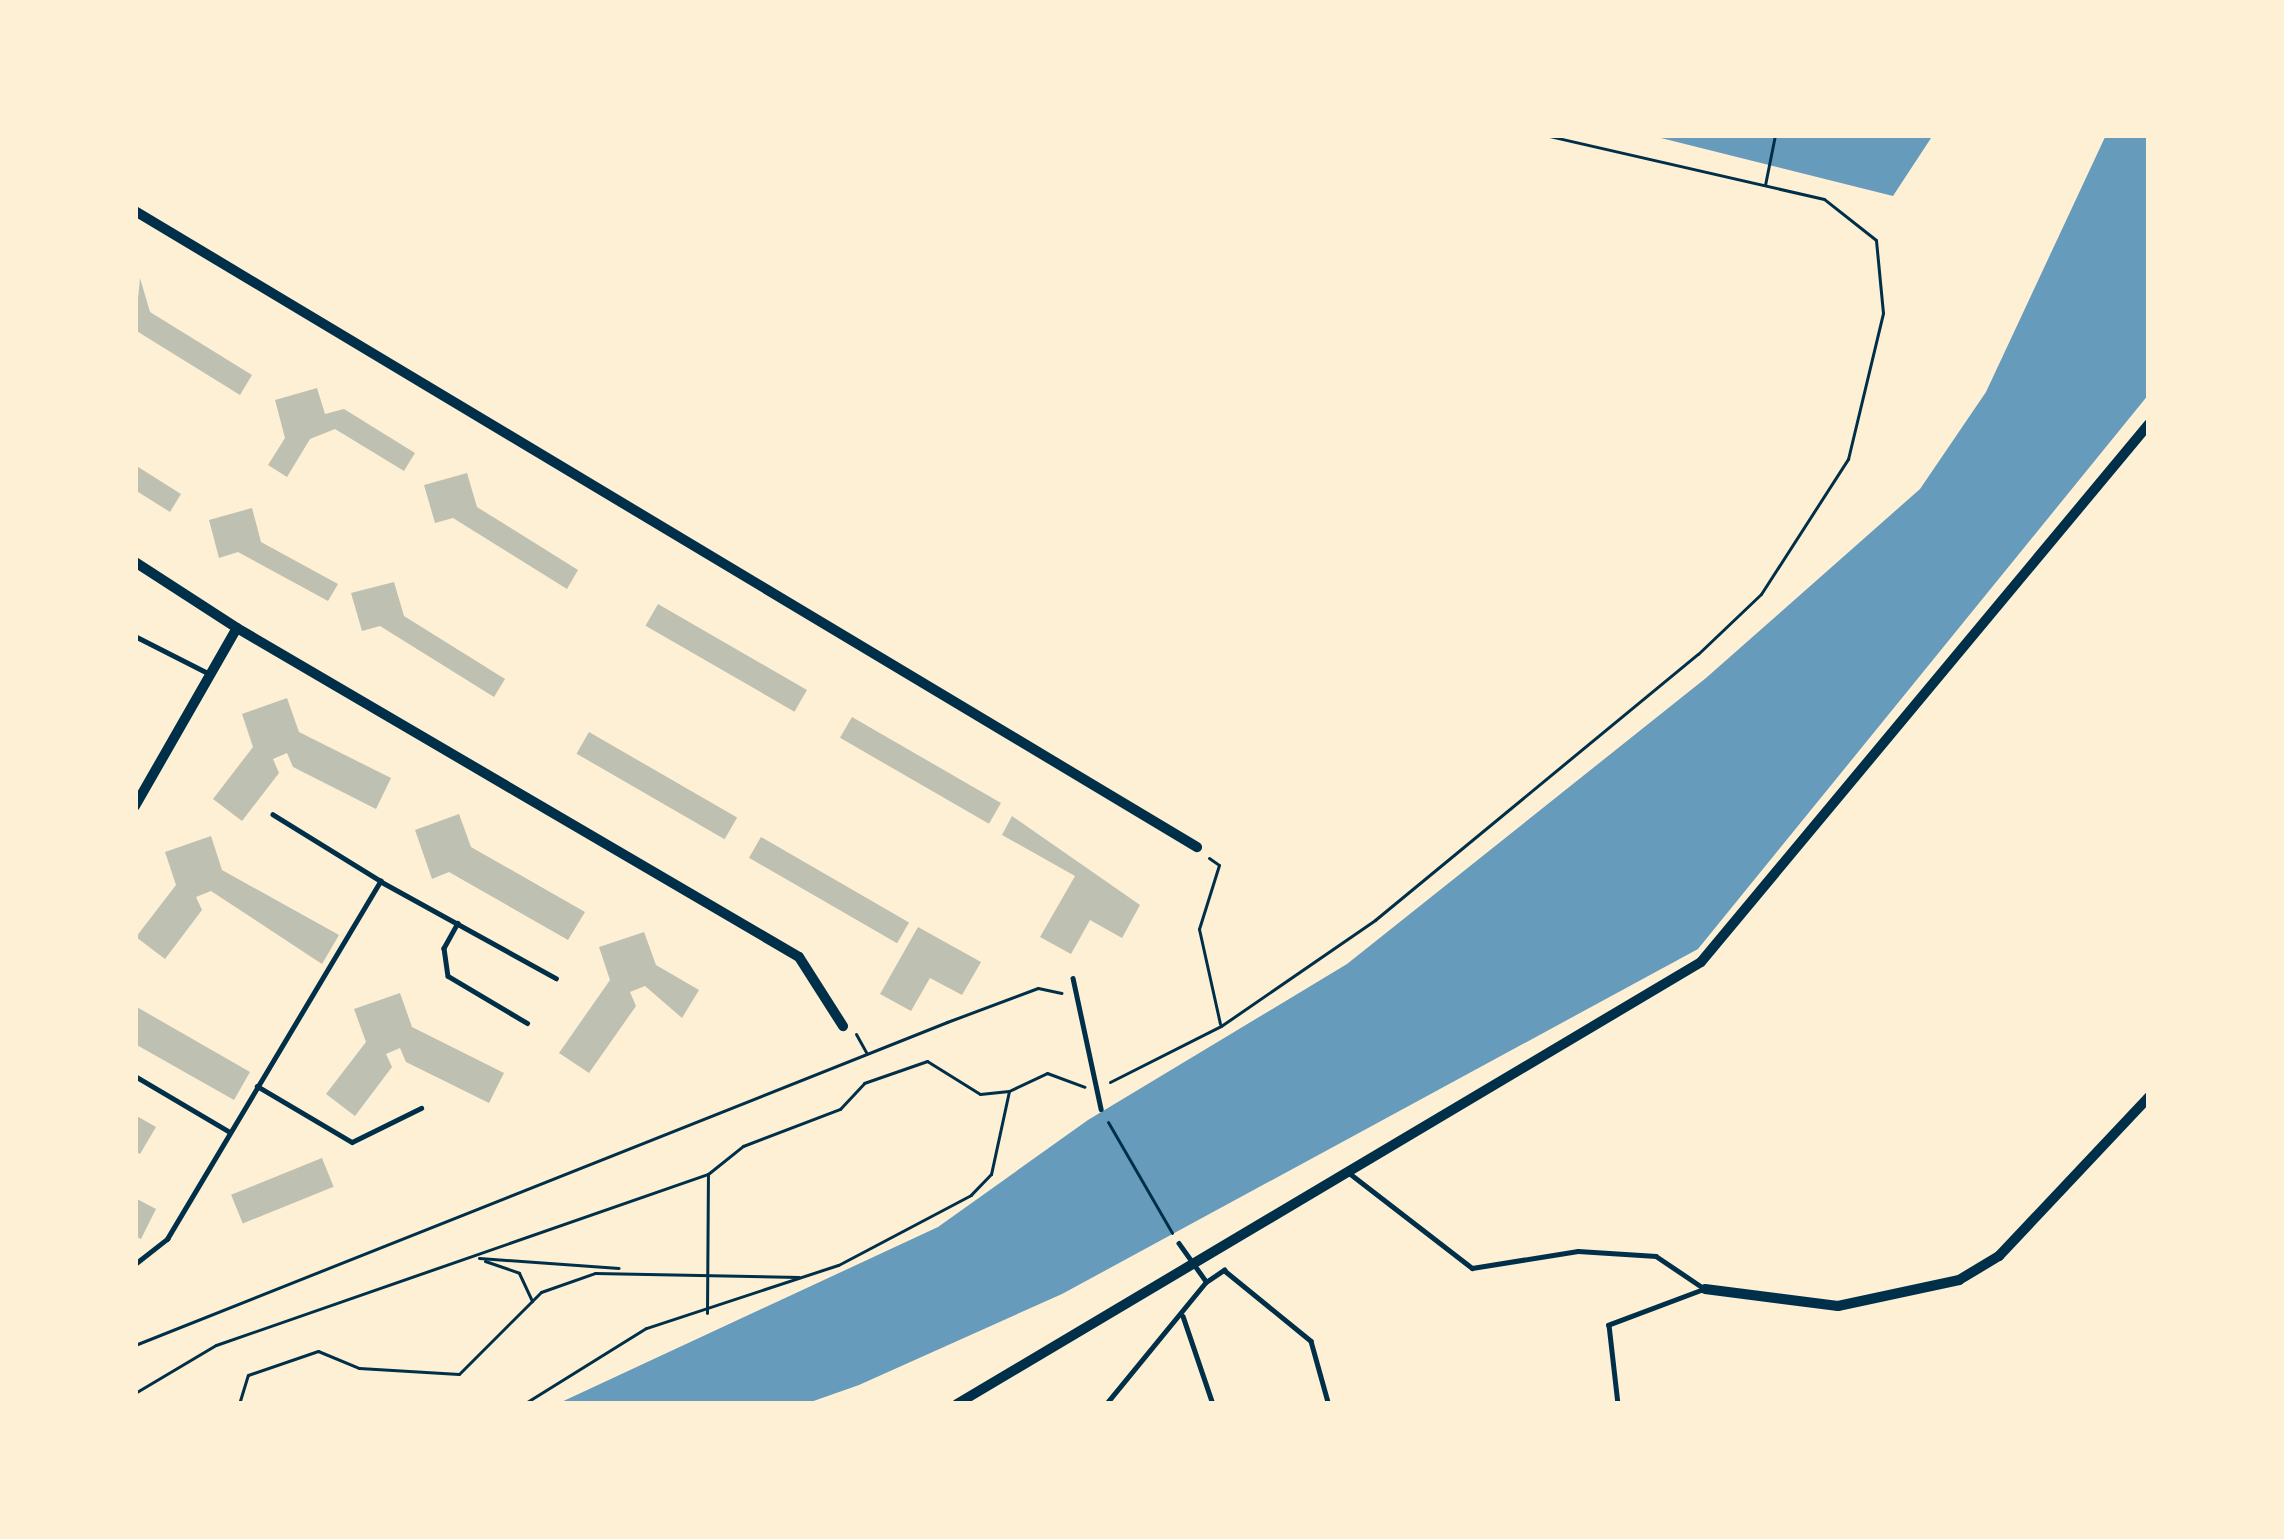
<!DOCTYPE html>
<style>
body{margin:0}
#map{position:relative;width:2284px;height:1539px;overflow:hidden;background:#fdf0d5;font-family:Signika,sans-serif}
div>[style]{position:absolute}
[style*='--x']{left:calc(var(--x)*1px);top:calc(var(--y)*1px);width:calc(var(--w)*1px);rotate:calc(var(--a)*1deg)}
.water>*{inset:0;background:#669bbc}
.building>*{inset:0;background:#bec0b2;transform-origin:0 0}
.path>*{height:3px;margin:-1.5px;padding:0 1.5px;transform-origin:1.5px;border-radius:1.5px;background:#003049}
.service>*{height:4.5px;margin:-2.25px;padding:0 2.25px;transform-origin:2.25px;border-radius:2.25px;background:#003049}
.minor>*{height:10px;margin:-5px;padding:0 5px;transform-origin:5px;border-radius:5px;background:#003049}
span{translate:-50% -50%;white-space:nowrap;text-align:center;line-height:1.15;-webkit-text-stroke:9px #fdf0d5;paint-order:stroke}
.frame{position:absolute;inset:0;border:138px solid #fdf0d5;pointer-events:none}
</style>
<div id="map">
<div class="water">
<div style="clip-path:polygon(1649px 135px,1933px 135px,1893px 196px)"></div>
<div style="clip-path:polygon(2106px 135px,2149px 135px,2149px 394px,1698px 949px,1062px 1294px,859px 1385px,805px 1404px,557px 1404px,938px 1227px,1088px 1120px,1347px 964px,1706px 678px,1920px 489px,1986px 392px)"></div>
</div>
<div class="building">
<div style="clip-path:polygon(140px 278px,150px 312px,252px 375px,240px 395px,135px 330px)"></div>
<div style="clip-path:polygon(317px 388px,325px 414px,344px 409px,415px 453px,404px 471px,335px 429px,310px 439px,287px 477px,268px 465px,285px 438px,275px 400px)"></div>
<div style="clip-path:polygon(135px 465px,181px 494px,170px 512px,135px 490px)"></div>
<div style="clip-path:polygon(467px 473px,477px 507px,578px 570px,567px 589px,453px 518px,435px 523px,424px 485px)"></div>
<div style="clip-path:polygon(252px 508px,261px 542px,338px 584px,328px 601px,238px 552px,219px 558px,209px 520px)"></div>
<div style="clip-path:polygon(394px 582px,404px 616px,505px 679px,494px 697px,380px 626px,362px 631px,351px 593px)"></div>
<div style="left:658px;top:604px;width:172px;height:25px;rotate:30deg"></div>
<div style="clip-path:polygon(287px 698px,299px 732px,391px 778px,376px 809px,293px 767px,287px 753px,273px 759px,279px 773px,242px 821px,213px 799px,253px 747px,242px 714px)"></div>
<div style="left:852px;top:717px;width:172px;height:24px;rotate:30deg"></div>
<div style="left:589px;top:732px;width:171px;height:25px;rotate:30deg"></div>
<div style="clip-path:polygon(459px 814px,471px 847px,585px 912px,568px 940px,449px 872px,432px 879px,415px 830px)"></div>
<div style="clip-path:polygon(1012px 816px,1140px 905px,1122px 938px,1090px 920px,1071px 954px,1040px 937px,1075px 876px,1002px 835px)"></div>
<div style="clip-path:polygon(211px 836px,222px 870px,339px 935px,322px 964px,211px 891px,196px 897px,202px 910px,165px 959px,136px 937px,176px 885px,165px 852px)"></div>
<div style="left:761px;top:837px;width:171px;height:24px;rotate:30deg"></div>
<div style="clip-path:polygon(918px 927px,981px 962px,962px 995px,930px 978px,911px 1011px,880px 994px)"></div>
<div style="clip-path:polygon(644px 932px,656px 965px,699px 990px,682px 1018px,645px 986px,630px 992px,636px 1006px,589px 1073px,559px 1053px,610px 980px,599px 947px)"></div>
<div style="clip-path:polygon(400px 993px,412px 1027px,504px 1073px,489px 1103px,406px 1062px,400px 1048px,386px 1054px,392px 1067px,355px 1116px,326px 1094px,366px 1042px,354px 1009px)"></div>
<div style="clip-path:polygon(135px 1006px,250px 1072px,234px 1100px,135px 1044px)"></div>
<div style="clip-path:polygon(135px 1115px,156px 1127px,140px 1154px,135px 1151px)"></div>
<div style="left:322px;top:1158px;width:31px;height:98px;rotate:68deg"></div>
<div style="clip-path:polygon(135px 1198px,156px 1209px,141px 1239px,135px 1236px)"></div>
</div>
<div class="path">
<div style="--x:1765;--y:185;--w:51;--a:-78.7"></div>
<div style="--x:1209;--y:858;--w:12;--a:35"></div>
<div style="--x:1219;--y:865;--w:67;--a:107.4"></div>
<div style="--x:1199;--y:929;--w:97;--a:77.5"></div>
<div style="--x:856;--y:1034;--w:21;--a:61"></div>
<div style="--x:1110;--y:1082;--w:124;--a:-26.8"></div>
<div style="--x:1221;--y:1026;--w:187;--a:-34.5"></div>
<div style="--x:1375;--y:920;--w:418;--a:-39.5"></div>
<div style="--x:1698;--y:654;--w:87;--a:-43.6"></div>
<div style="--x:1761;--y:594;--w:161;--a:-57.2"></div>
<div style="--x:1848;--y:459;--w:150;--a:-76.5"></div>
<div style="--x:1883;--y:313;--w:73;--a:-95.5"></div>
<div style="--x:1876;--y:240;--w:66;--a:-141.7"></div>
<div style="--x:1824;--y:199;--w:286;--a:-167.1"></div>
<div style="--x:1009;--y:1091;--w:42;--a:-25.3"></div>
<div style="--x:1047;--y:1073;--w:40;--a:20.2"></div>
<div style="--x:1108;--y:1122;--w:128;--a:60"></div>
<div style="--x:479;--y:1258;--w:140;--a:4.1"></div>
<div style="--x:485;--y:1261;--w:36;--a:19"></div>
<div style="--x:519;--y:1273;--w:31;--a:65"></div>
<div style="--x:707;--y:1313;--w:139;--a:-89.6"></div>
<div style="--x:135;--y:1345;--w:874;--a:-21.69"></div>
<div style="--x:947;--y:1022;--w:97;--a:-20.5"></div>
<div style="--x:1038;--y:988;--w:24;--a:12"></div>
<div style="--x:135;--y:1393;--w:94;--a:-30.7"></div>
<div style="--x:216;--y:1345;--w:521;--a:-19.17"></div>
<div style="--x:708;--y:1174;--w:45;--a:-38.7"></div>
<div style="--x:743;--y:1146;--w:104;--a:-20.9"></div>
<div style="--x:840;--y:1109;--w:35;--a:-47"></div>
<div style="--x:864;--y:1083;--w:67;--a:-19.2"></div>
<div style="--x:927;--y:1061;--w:62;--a:31.9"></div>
<div style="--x:980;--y:1094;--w:29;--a:-6"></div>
<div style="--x:1009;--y:1091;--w:85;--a:102.2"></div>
<div style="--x:991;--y:1174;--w:29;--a:134"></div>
<div style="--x:971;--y:1195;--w:150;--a:152.2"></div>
<div style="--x:838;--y:1265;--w:202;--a:161.8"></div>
<div style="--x:646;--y:1328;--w:144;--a:148.1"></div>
<div style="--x:239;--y:1404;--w:30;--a:-73"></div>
<div style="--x:248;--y:1375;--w:74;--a:-18.9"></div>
<div style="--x:318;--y:1351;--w:44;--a:22.5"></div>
<div style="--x:359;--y:1368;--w:100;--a:3.4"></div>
<div style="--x:459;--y:1374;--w:116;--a:-45"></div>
<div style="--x:541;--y:1292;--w:57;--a:-19.4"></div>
<div style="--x:595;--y:1273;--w:204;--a:1.1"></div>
</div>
<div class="service">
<div style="--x:135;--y:636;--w:84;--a:26.9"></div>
<div style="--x:380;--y:881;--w:201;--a:28.9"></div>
<div style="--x:458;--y:923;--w:29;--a:119"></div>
<div style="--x:444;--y:948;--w:28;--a:82"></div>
<div style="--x:448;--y:976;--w:92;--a:30.7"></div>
<div style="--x:1073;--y:978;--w:134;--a:77.9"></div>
<div style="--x:135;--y:1076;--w:110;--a:30.5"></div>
<div style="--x:257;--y:1086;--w:110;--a:30.5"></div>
<div style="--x:352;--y:1142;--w:77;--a:-26.2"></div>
<div style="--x:1348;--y:1172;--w:157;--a:37.7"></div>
<div style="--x:1472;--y:1268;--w:107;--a:-9.1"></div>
<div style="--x:1578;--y:1251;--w:78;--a:3.7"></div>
<div style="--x:1656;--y:1256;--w:59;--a:34"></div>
<div style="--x:1705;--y:1289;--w:103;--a:159.4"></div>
<div style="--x:1609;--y:1325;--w:80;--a:83.5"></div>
<div style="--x:135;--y:1264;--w:41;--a:-38"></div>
<div style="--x:167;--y:1239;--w:417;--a:-59.2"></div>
<div style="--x:380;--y:881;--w:126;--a:-148.3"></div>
<div style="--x:1206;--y:1282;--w:22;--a:-34"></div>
<div style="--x:1224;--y:1270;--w:112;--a:39.2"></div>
<div style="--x:1311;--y:1341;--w:63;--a:74.4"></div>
<div style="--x:1183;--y:1316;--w:93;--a:71.2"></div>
<div style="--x:1106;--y:1404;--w:158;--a:-50.7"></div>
<div style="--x:1206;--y:1282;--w:47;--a:-125.4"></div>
</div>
<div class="minor">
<div style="--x:135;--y:211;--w:1238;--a:30.92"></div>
<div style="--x:135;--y:562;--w:121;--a:32.9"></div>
<div style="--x:135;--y:806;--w:205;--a:-60.2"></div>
<div style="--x:237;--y:628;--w:651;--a:30.35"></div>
<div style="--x:799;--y:957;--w:82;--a:57.5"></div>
<div style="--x:1705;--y:1289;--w:134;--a:7.3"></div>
<div style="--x:1838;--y:1306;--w:124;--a:-12.1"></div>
<div style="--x:1959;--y:1280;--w:47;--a:-31"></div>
<div style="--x:1999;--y:1256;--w:219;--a:-46.7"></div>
<div style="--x:957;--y:1404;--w:865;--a:-30.71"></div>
<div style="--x:1701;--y:962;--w:700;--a:-50.22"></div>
</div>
<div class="frame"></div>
</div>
